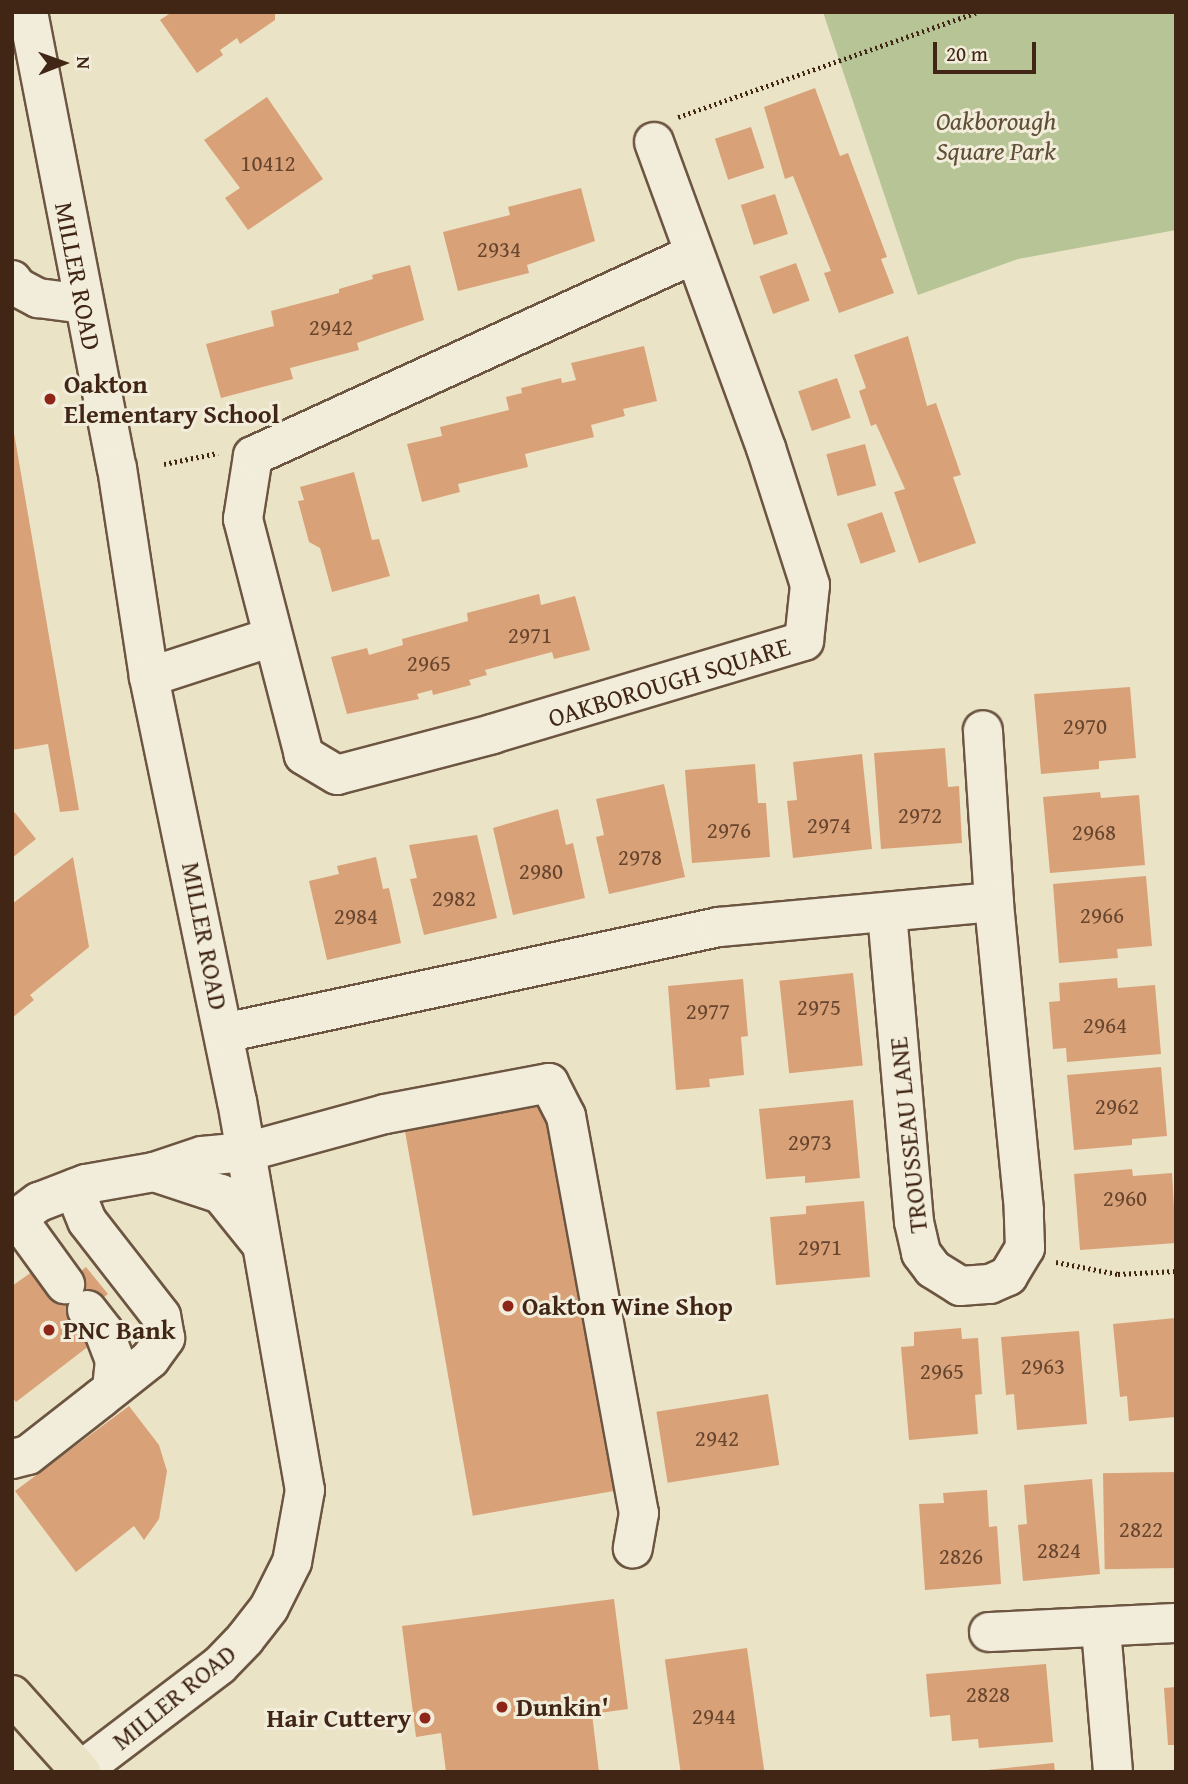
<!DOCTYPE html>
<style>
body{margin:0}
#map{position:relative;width:1188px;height:1784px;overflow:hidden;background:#ebe3c6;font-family:"Gentium Book Plus",serif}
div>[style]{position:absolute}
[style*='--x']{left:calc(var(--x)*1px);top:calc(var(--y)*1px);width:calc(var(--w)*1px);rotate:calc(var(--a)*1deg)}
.green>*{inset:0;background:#b7c496}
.building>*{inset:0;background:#d9a178;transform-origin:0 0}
.path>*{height:4.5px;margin-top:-2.25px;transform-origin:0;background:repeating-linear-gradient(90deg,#412615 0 2px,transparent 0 5.5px)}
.roads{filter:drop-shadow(2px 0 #6c5541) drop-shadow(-2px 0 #6c5541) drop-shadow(0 2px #6c5541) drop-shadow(0 -2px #6c5541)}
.minor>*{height:38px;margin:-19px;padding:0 19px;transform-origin:19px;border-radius:19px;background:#f2edda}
.major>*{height:38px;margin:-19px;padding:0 19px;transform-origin:19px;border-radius:19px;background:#ebe3c6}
.dots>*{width:19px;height:19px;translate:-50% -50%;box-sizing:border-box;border:4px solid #f2edda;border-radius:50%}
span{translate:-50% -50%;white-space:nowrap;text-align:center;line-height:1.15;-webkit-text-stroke:6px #f2edda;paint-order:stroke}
.number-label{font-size:23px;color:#67452e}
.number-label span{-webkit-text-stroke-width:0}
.park-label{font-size:26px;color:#5e4e35;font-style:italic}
.street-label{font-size:26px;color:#412615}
.poi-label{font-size:26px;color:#412615;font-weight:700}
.left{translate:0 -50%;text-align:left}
.right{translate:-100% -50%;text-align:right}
.frame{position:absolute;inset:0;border:14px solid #412615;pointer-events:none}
.north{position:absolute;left:28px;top:28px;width:70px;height:70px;-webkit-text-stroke:5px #f2edda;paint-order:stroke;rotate:89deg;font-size:19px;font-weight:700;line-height:28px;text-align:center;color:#412615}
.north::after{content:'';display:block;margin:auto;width:24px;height:32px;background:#412615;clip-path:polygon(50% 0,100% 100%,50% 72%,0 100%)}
.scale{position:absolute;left:933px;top:42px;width:103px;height:32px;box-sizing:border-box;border:4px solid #412615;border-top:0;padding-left:9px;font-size:21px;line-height:24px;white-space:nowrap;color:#412615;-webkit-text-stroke:5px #f2edda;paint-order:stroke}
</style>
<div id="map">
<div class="green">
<div style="clip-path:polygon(823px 12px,1176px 12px,1176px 230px,1018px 259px,918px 295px)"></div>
</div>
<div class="building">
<div style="clip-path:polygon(172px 12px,275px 12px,275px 20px,240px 44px,237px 38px,220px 50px,223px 55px,197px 73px,160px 20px)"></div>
<div style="clip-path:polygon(815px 88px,840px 156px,848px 153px,887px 257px,881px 259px,894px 293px,839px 313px,824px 273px,831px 271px,793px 176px,785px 179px,764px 107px)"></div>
<div style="clip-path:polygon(267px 97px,323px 179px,248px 230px,225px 198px,240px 188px,204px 140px)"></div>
<div style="left:751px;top:127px;width:43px;height:38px;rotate:72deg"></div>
<div style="clip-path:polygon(581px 188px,595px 241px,527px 265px,529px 273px,458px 291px,443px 232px,510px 215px,508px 207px)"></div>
<div style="left:775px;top:194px;width:42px;height:36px;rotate:72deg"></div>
<div style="left:796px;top:263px;width:40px;height:39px;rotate:70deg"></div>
<div style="clip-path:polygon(410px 265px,424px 320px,357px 343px,359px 350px,290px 368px,293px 379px,221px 398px,206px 344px,274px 326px,271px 311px,339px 293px,339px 289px,373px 279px,372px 275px)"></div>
<div style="clip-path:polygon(908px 336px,927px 406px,936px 403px,961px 475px,953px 477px,976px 543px,919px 563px,894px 492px,905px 489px,876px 424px,871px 426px,859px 391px,866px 388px,854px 355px)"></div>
<div style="clip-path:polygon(644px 346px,657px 401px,623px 409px,625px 416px,591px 425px,594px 437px,525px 454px,528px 467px,458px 484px,460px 492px,422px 502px,407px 444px,442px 436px,440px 427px,509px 410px,506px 397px,522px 393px,521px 388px,561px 378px,562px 383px,576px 380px,571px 363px)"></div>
<div style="left:837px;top:378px;width:42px;height:41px;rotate:71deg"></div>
<div style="clip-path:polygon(14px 433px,79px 810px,60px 812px,48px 744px,12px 750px)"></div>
<div style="left:865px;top:444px;width:43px;height:40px;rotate:75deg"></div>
<div style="clip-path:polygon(354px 472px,372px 540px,379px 539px,390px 576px,332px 592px,320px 548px,309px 542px,298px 501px,304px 500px,300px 487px)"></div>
<div style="left:882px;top:512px;width:42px;height:37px;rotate:71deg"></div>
<div style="clip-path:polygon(539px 594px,541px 605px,575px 596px,590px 650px,554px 659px,552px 652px,485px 670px,487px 675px,469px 680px,471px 685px,433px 695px,432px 690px,417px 694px,419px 699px,347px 714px,331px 657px,367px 648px,369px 655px,403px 645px,402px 639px,468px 621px,467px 613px)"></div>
<div style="clip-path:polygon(1130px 687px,1136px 758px,1099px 761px,1099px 769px,1041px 774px,1034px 694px)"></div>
<div style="clip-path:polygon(945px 748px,948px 787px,959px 786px,962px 843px,881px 849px,874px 753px)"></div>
<div style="clip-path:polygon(862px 754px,872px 849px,793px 858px,787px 801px,797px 800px,793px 762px)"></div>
<div style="clip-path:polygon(755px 764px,758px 803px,766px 803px,770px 857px,692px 863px,685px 770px)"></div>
<div style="clip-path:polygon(664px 784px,685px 877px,609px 894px,596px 837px,604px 835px,596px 799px)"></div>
<div style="clip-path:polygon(1100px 792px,1101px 798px,1139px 795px,1145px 865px,1050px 873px,1043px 797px)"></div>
<div style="clip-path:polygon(12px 809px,36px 839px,12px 858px)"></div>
<div style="clip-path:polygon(558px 809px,566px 845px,573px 843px,585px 898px,513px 915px,493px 828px)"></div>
<div style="clip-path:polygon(477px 835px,497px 918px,424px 935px,410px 879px,417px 878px,409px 845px)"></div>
<div style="clip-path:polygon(73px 857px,89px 947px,30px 995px,34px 1000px,12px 1018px,12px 904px)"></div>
<div style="clip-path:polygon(376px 857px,383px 889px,389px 888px,401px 943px,327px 960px,309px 881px,339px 874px,337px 866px)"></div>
<div style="clip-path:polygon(1146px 876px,1152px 946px,1117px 949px,1118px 958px,1059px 963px,1053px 884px)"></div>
<div style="left:853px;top:973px;width:93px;height:74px;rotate:84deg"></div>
<div style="clip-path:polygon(1117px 978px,1118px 988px,1155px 985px,1161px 1054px,1067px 1062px,1066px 1048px,1053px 1049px,1049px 1002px,1060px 1001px,1059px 983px)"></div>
<div style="clip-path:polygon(743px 979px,748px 1036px,741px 1037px,744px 1075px,709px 1079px,710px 1087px,676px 1090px,668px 986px)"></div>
<div style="clip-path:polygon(1161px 1067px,1167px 1136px,1132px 1139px,1132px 1145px,1074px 1150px,1067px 1075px)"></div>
<div style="left:544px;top:1096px;width:401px;height:143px;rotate:80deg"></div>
<div style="clip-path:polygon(853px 1100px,860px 1178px,805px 1183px,805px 1176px,766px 1179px,759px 1109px)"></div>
<div style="clip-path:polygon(1132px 1169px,1133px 1176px,1172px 1173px,1176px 1243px,1080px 1250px,1074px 1174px)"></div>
<div style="clip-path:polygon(864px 1201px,870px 1277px,776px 1285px,770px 1217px,806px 1214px,806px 1206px)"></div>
<div style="clip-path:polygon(86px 1267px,108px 1294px,76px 1318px,94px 1342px,16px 1402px,12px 1397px,12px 1286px,36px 1269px,55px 1293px)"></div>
<div style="clip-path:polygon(1176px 1318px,1176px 1417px,1129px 1421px,1127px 1396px,1120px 1397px,1113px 1324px)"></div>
<div style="clip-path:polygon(961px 1328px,962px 1339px,978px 1338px,982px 1394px,975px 1395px,978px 1434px,909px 1440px,901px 1347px,914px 1346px,914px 1332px)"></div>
<div style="clip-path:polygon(1079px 1331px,1087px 1424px,1017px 1430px,1014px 1394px,1006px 1395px,1001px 1337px)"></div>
<div style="left:768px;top:1394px;width:72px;height:113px;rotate:81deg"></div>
<div style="clip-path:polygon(129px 1406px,159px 1445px,167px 1471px,159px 1519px,144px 1540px,134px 1526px,76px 1572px,15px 1491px)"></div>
<div style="left:1175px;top:1472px;width:96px;height:72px;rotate:89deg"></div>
<div style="clip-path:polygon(1092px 1479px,1100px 1574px,1023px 1581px,1018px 1525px,1027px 1524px,1024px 1485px)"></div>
<div style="clip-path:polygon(987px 1490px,989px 1527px,997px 1526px,1001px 1584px,925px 1590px,919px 1504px,944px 1503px,943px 1493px)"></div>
<div style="clip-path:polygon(614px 1599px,628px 1709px,592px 1714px,599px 1772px,446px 1772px,441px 1733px,416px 1737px,402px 1626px)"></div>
<div style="left:747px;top:1648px;width:125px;height:83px;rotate:82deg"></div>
<div style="clip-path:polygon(1046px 1664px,1053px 1742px,979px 1748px,978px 1739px,952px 1741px,950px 1715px,930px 1717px,926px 1674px)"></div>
<div style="clip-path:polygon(1176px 1687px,1176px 1745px,1168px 1745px,1164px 1688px)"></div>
<div style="clip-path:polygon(1054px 1763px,1055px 1772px,987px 1772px,987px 1770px)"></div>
</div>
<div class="path">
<div style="--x:678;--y:117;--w:317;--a:-19.3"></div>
<div style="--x:164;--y:464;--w:55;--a:-11.5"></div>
<div style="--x:1056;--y:1262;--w:63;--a:11"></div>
<div style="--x:1118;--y:1274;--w:58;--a:-3"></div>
</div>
<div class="roads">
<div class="minor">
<div style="--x:28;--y:12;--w:465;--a:79"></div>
<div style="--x:117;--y:468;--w:211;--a:81.3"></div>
<div style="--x:149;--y:677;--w:433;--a:78.3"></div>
<div style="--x:237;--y:1101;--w:395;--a:80.1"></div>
<div style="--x:305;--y:1490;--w:73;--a:100.2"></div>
<div style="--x:292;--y:1562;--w:51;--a:116.6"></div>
<div style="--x:269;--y:1608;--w:39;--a:128"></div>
<div style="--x:245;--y:1639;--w:36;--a:134"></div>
<div style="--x:220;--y:1665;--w:177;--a:142.8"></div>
<div style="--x:654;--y:142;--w:326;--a:69.9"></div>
<div style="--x:766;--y:448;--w:144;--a:72.2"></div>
<div style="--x:810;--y:585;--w:56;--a:96.1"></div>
<div style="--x:804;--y:641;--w:325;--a:163.4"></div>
<div style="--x:493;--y:734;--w:161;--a:165.3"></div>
<div style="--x:337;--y:775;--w:39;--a:-149"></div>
<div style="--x:304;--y:755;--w:244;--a:-104.5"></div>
<div style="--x:243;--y:519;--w:64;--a:-81"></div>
<div style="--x:253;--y:456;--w:484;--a:-24.6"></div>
<div style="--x:12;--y:280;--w:9;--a:54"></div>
<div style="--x:17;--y:287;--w:24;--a:28"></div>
<div style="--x:38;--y:298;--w:46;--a:7.4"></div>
<div style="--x:149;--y:677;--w:129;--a:-18"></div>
<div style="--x:887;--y:913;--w:310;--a:85"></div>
<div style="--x:914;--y:1222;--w:32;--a:77"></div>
<div style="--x:921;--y:1253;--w:20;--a:53"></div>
<div style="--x:933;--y:1269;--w:32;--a:32"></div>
<div style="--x:960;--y:1286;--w:30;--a:-4"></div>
<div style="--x:990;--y:1284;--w:20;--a:-24"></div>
<div style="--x:1008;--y:1276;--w:33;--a:-59"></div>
<div style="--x:1025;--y:1248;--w:38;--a:-92"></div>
<div style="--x:1024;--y:1210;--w:309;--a:-95.6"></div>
<div style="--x:994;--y:902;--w:172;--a:-93.7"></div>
<div style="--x:224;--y:1033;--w:506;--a:-12.09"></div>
<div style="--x:719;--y:927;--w:276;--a:-5.2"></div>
<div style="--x:154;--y:1172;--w:71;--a:18.2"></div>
<div style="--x:221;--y:1194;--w:64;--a:51.3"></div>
<div style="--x:17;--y:1218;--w:82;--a:54"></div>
<div style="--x:12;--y:1222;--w:34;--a:-37"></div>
<div style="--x:39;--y:1202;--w:50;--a:-21"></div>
<div style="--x:86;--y:1184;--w:69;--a:-10"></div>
<div style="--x:154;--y:1172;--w:51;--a:-18.4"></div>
<div style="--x:202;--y:1156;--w:44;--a:-5.2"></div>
<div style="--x:246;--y:1152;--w:144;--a:-15.3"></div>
<div style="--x:385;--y:1114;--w:167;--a:-10.7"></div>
<div style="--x:549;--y:1083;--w:37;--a:63"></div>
<div style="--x:566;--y:1116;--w:404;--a:79.6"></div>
<div style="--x:639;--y:1513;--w:36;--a:100"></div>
<div style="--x:87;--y:1310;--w:28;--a:52"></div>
<div style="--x:104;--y:1332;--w:30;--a:69"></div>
<div style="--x:115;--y:1360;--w:29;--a:96"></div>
<div style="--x:12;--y:1459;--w:16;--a:-14"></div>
<div style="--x:28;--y:1455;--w:93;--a:-38"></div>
<div style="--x:101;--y:1398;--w:63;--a:-38.5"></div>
<div style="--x:150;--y:1359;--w:26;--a:-54"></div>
<div style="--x:165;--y:1338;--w:22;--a:-100"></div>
<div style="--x:161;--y:1316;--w:120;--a:-127.9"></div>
<div style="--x:87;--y:1221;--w:35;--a:-112"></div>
<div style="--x:1101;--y:1629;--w:144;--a:85.2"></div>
<div style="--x:989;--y:1632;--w:187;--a:-2.8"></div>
</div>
<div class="major">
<div style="--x:12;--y:1695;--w:103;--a:48.1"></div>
</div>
</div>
<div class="dots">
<div style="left:50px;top:399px;background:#8f2418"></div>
<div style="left:508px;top:1306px;background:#8f2418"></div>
<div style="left:49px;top:1330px;background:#8f2418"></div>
<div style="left:502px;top:1707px;background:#8f2418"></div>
<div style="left:425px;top:1718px;background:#8f2418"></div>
</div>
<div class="number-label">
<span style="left:268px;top:163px">10412</span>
<span style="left:499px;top:249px">2934</span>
<span style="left:331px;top:327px">2942</span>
<span style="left:530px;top:635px">2971</span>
<span style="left:429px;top:663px">2965</span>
<span style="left:1085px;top:726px">2970</span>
<span style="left:920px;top:815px">2972</span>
<span style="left:829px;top:825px">2974</span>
<span style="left:729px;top:830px">2976</span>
<span style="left:1094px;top:832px">2968</span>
<span style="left:640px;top:857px">2978</span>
<span style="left:541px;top:871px">2980</span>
<span style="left:454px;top:898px">2982</span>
<span style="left:1102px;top:915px">2966</span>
<span style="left:356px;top:916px">2984</span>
<span style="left:819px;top:1007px">2975</span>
<span style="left:708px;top:1011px">2977</span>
<span style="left:1105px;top:1025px">2964</span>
<span style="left:1117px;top:1106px">2962</span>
<span style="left:810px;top:1142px">2973</span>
<span style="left:1125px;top:1198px">2960</span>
<span style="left:820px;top:1247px">2971</span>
<span style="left:1043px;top:1366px">2963</span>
<span style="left:942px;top:1371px">2965</span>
<span style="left:717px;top:1438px">2942</span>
<span style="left:1141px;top:1529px">2822</span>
<span style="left:1059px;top:1550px">2824</span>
<span style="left:961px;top:1556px">2826</span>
<span style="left:988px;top:1694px">2828</span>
<span style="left:714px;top:1716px">2944</span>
</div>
<div class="park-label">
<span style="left:996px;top:136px">Oakborough<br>Square Park</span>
</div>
<div class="street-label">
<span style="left:78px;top:276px;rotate:79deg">MILLER ROAD</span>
<span style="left:669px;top:682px;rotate:-17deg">OAKBOROUGH SQUARE</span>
<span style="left:205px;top:936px;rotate:79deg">MILLER ROAD</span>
<span style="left:908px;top:1135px;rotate:-96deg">TROUSSEAU LANE</span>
<span style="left:174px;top:1697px;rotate:-39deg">MILLER ROAD</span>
</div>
<div class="poi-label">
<span class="left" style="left:64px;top:399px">Oakton<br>Elementary School</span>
<span class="left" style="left:522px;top:1306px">Oakton Wine Shop</span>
<span class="left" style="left:63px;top:1330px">PNC Bank</span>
<span class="left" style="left:516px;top:1707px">Dunkin'</span>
<span class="right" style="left:411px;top:1718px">Hair Cuttery</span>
</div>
<div class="frame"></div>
<div class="north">N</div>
<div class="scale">20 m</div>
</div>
